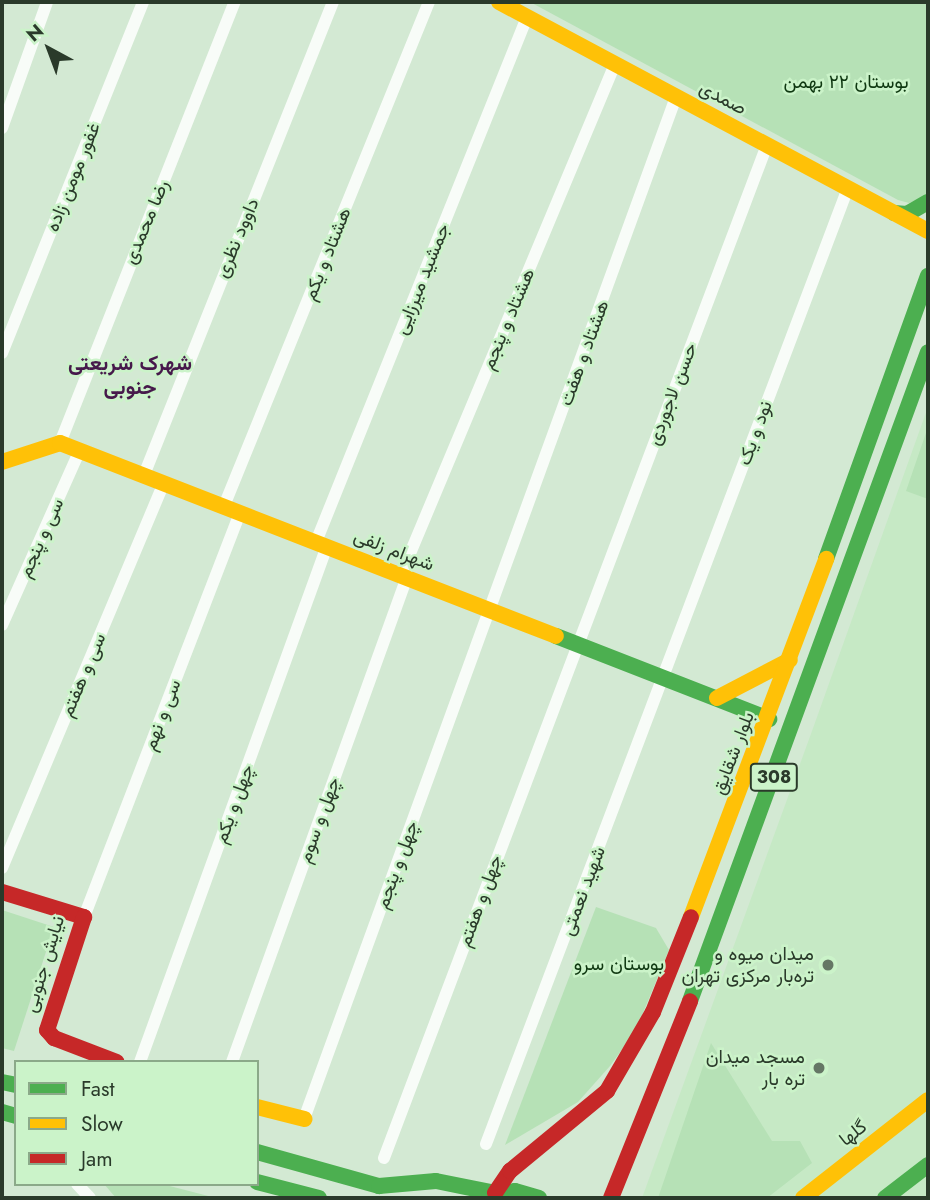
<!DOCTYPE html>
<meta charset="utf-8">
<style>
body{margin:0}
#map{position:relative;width:930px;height:1200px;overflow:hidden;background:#d3e9d3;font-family:Jost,Vazirmatn,sans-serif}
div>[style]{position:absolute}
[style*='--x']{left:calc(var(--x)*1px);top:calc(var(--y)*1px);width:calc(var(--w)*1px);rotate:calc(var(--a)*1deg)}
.built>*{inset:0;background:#c6e9c5}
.green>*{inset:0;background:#b6e1b6}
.street>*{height:12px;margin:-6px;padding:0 6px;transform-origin:6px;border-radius:6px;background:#f8fcf8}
.fast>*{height:16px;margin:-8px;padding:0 8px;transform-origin:8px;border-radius:8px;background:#4caf50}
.slow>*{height:16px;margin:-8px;padding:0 8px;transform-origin:8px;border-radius:8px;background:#ffc107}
.jam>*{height:16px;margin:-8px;padding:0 8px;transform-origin:8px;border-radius:8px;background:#c62828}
.dots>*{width:19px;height:19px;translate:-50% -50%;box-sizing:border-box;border:4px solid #cbf3c9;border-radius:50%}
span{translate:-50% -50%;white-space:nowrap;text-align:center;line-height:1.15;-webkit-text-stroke:5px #cbf3c9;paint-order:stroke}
.shield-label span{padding:2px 5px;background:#cbf3c9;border:2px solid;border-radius:5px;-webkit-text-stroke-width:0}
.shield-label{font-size:18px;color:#2a3a2a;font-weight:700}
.park-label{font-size:19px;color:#0f3811}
.street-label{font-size:19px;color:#2a3a2a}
.poi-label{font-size:19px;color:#2a3a2a}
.right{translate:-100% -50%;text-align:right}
.neighbourhood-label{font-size:21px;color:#46194b;font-weight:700}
.frame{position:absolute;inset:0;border:4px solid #2a3a2a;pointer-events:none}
.legend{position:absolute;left:14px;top:1060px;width:245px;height:126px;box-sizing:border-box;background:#cbf3c9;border:2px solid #8ba989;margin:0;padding:9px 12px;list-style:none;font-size:21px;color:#2a3a2a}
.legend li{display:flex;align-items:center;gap:14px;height:35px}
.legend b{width:35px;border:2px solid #8ba989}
.north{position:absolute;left:14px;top:14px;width:70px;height:70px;-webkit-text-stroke:5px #cbf3c9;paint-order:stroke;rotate:319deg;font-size:19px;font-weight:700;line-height:28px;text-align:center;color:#2a3a2a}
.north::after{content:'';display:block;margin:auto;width:24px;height:32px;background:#2a3a2a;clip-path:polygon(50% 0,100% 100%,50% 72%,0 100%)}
</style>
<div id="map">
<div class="built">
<div style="clip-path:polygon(928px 407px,928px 1198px,642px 1198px,812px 731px)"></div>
</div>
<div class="green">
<div style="clip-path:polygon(530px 2px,928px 2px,928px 196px,909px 203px,898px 200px)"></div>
<div style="clip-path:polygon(928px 427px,928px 499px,906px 491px)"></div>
<div style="clip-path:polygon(596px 907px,656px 928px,669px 950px,636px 1030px,610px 1066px,578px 1102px,505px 1145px)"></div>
<div style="clip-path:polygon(2px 910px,54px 927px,14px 1051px,2px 1048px)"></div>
<div style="clip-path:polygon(711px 1043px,772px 1141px,800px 1141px,812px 1163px,767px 1198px,658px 1198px)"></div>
<div style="clip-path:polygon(104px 1184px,162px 1184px,216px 1198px,116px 1198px)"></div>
</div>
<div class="street">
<div style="--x:2;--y:128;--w:134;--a:-70.3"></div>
<div style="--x:2;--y:353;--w:378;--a:-68.1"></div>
<div style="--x:60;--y:443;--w:474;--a:-68.4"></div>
<div style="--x:144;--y:475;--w:509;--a:-68.22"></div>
<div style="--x:224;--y:506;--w:544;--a:-67.87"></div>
<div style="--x:316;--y:542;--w:566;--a:-68.1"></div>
<div style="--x:401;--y:575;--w:554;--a:-67.28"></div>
<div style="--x:2;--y:625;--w:192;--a:-66"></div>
<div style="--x:2;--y:868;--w:418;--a:-67.2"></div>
<div style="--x:84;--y:917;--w:434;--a:-68.9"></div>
<div style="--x:140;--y:1062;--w:549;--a:-70.08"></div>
<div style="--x:232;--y:1062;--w:516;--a:-70.16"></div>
<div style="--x:304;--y:1119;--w:1088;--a:-70"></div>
<div style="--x:486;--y:1144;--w:1022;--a:-69.26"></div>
<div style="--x:384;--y:1158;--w:1083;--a:-69.29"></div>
<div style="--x:77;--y:1184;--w:19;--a:47"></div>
</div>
<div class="fast">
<div style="--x:894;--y:213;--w:13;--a:4"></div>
<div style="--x:907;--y:214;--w:24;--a:-30"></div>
<div style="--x:826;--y:559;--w:301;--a:-70.2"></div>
<div style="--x:556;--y:636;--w:229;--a:21.3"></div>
<div style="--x:690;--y:1001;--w:691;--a:-69.86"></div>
<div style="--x:2;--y:1082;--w:14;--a:12"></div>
<div style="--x:2;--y:1112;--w:15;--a:16"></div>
<div style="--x:257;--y:1152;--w:127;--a:15.6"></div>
<div style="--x:379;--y:1186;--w:57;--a:-5"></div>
<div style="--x:436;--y:1181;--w:60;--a:11.5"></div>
<div style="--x:257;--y:1182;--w:64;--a:14.5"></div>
<div style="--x:489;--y:1196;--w:26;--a:-11"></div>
<div style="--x:515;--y:1191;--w:25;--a:16"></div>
<div style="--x:885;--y:1198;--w:54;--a:-37.5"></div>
</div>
<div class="slow">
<div style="--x:499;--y:2;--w:486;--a:28.1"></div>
<div style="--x:2;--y:462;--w:61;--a:-18.1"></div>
<div style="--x:60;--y:443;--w:532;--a:21.26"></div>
<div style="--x:717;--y:698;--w:82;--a:-27.5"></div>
<div style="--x:691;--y:917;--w:383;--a:-69.3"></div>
<div style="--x:257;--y:1107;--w:49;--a:14.3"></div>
<div style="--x:803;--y:1198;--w:159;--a:-38.1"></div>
</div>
<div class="jam">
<div style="--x:2;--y:892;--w:86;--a:17"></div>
<div style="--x:84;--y:917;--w:119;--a:108.1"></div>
<div style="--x:47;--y:1030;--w:11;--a:49"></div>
<div style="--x:54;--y:1038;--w:67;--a:20.9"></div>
<div style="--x:495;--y:1193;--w:27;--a:-56"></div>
<div style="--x:510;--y:1171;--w:126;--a:-39.5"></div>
<div style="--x:607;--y:1091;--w:91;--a:-59.8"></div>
<div style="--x:653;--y:1012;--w:102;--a:-68.2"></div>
<div style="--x:611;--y:1198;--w:212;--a:-68.1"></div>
</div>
<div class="dots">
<div style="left:828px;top:965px;background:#657765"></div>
<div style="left:819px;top:1068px;background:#657765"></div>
</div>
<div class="shield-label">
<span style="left:774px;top:777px">308</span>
</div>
<div class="park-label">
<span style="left:846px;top:82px">بوستان ۲۲ بهمن</span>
<span style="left:619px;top:964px">بوستان سرو</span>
</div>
<div class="street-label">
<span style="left:723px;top:98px;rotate:28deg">صمدی</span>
<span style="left:73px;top:177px;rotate:-68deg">غفور مومن زاده</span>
<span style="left:146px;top:222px;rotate:-67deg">رضا محمدی</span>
<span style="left:237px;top:238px;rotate:-67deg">داوود نظری</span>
<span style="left:327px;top:254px;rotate:-68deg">هشتاد و یکم</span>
<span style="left:422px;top:279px;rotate:-68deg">جمشید میرزایی</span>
<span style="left:508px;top:319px;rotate:-67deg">هشتاد و پنجم</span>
<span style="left:584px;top:353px;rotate:-70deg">هشتاد و هفت</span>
<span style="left:672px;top:394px;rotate:-69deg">حسن لاجوردی</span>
<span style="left:755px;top:433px;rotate:-70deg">نود و یک</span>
<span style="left:41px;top:538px;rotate:-66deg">سی و پنجم</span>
<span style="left:394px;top:550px;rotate:21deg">شهرام زلفی</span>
<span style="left:83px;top:675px;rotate:-67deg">سی و هفتم</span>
<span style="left:162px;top:715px;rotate:-69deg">سی و نهم</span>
<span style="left:733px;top:753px;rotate:-69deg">بلوار شقایق</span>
<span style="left:234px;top:804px;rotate:-70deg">چهل و یکم</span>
<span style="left:319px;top:820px;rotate:-70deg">چهل و سوم</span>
<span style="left:397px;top:865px;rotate:-70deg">چهل و پنجم</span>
<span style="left:583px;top:891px;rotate:-69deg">شهید نعمتی</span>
<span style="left:480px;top:901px;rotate:-70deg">چهل و هفتم</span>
<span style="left:44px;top:964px;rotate:-73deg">نیایش جنوبی</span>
<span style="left:853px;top:1133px;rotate:-38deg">گلها</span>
</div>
<div class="poi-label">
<span class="right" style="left:814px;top:965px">میدان میوه و<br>تره‌بار مرکزی تهران</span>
<span class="right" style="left:805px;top:1068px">مسجد میدان<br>تره بار</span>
</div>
<div class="neighbourhood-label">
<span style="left:130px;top:375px">شهرک شریعتی<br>جنوبی</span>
</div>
<div class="frame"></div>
<ul class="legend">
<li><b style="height:9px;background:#4caf50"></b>Fast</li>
<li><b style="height:9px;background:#ffc107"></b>Slow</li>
<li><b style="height:9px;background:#c62828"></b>Jam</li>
</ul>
<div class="north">N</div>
</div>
